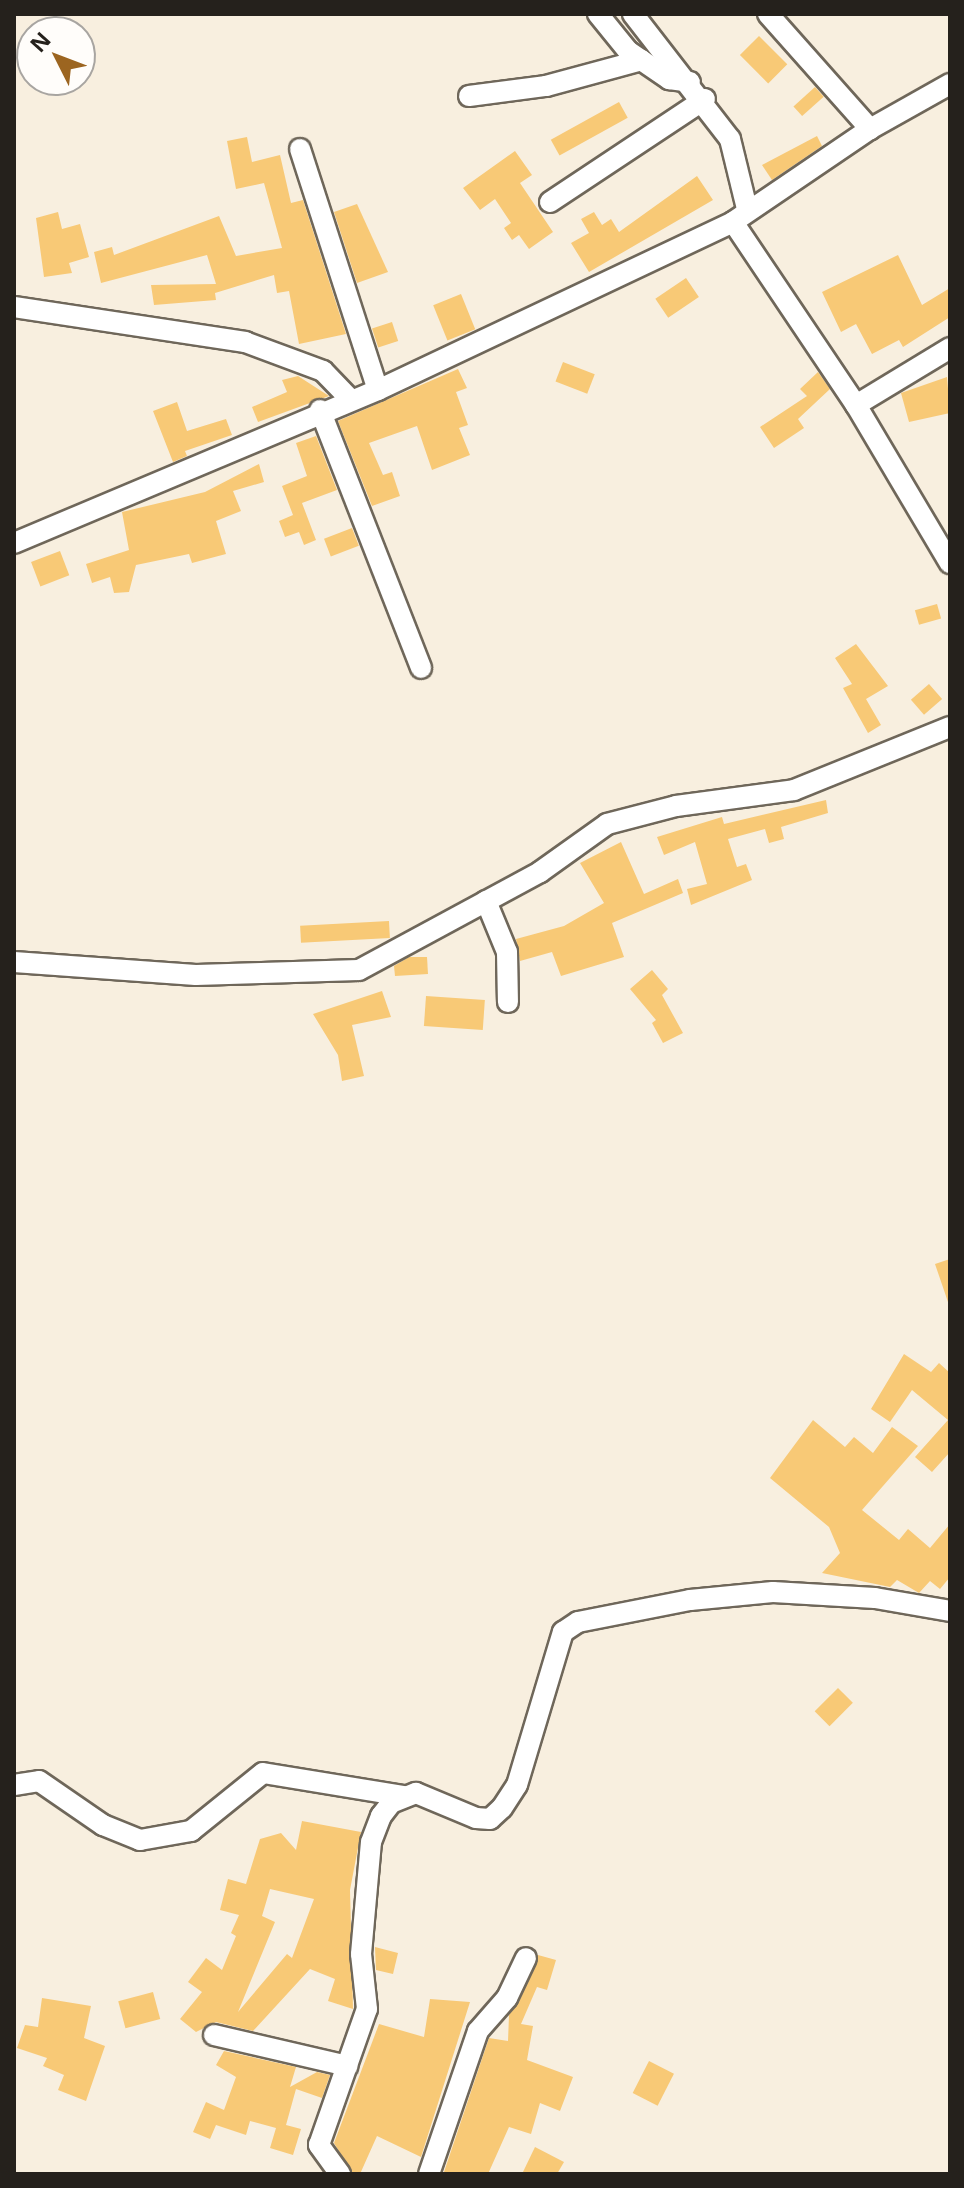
<!DOCTYPE html>
<style>
body{margin:0}
#map{position:relative;width:964px;height:2188px;overflow:hidden;background:#f8efdf;font-family:"Noto Sans",sans-serif}
div>[style]{position:absolute}
[style*='--x']{left:calc(var(--x)*1px);top:calc(var(--y)*1px);width:calc(var(--w)*1px);rotate:calc(var(--a)*1deg)}
.building>*{inset:0;background:#f8c976;transform-origin:0 0}
.roads{filter:drop-shadow(2px 0 #6f675a) drop-shadow(-2px 0 #6f675a) drop-shadow(0 2px #6f675a) drop-shadow(0 -2px #6f675a)}
.minor>*{height:20px;margin:-10px;padding:0 10px;transform-origin:10px;border-radius:10px;background:#fff}
span{translate:-50% -50%;white-space:nowrap;text-align:center;line-height:1.15;-webkit-text-stroke:8px #fffdfa;paint-order:stroke}
.frame{position:absolute;inset:0;border:16px solid #25211c;pointer-events:none}
.north{position:absolute;left:16px;top:16px;width:80px;height:80px;box-sizing:border-box;background:#fffdfa;border:2px solid #a8a5a1;border-radius:50%;rotate:312deg;font-size:22px;font-weight:700;line-height:32px;text-align:center;color:#25211c}
.north::after{content:'';display:block;margin:auto;width:28px;height:36px;background:#9c6520;clip-path:polygon(50% 0,100% 100%,50% 72%,0 100%)}
</style>
<div id="map">
<div class="building">
<div style="left:759px;top:36px;width:40px;height:27px;rotate:45deg"></div>
<div style="left:815px;top:87px;width:13px;height:29px;rotate:48deg"></div>
<div style="left:619px;top:102px;width:18px;height:78px;rotate:61deg"></div>
<div style="clip-path:polygon(817px 136px,822px 146px,772px 180px,762px 165px)"></div>
<div style="clip-path:polygon(247px 137px,252px 162px,280px 155px,291px 203px,303px 200px,346px 334px,299px 344px,289px 291px,277px 293px,274px 275px,215px 293px,216px 300px,154px 305px,151px 285px,216px 284px,207px 255px,101px 283px,94px 252px,112px 247px,114px 255px,219px 216px,236px 256px,282px 248px,264px 183px,236px 189px,227px 141px)"></div>
<div style="clip-path:polygon(515px 151px,532px 175px,520px 183px,553px 232px,529px 249px,519px 235px,512px 240px,504px 228px,511px 223px,495px 199px,480px 210px,463px 188px)"></div>
<div style="clip-path:polygon(697px 176px,713px 200px,589px 272px,571px 243px,589px 233px,581px 219px,594px 212px,602px 225px,611px 219px,619px 232px)"></div>
<div style="clip-path:polygon(357px 204px,388px 272px,357px 283px,334px 212px)"></div>
<div style="clip-path:polygon(58px 212px,62px 229px,80px 224px,89px 257px,69px 263px,72px 273px,44px 277px,36px 218px)"></div>
<div style="clip-path:polygon(898px 255px,922px 305px,950px 288px,950px 317px,903px 347px,899px 340px,872px 354px,856px 324px,841px 332px,822px 292px)"></div>
<div style="left:686px;top:278px;width:23px;height:37px;rotate:56deg"></div>
<div style="left:461px;top:294px;width:38px;height:30px;rotate:68deg"></div>
<div style="left:392px;top:322px;width:20px;height:21px;rotate:72deg"></div>
<div style="left:563px;top:362px;width:34px;height:21px;rotate:21deg"></div>
<div style="clip-path:polygon(458px 369px,467px 388px,456px 392px,468px 425px,459px 428px,470px 455px,432px 470px,417px 426px,369px 443px,383px 475px,392px 472px,400px 496px,372px 506px,338px 421px)"></div>
<div style="clip-path:polygon(818px 372px,830px 389px,798px 419px,804px 428px,774px 448px,760px 427px,807px 396px,800px 389px)"></div>
<div style="clip-path:polygon(298px 376px,329px 396px,258px 422px,252px 407px,287px 392px,282px 380px)"></div>
<div style="clip-path:polygon(947px 377px,950px 413px,909px 422px,901px 393px)"></div>
<div style="clip-path:polygon(177px 402px,187px 431px,226px 419px,232px 435px,185px 451px,187px 456px,173px 462px,153px 411px)"></div>
<div style="clip-path:polygon(316px 436px,337px 490px,302px 503px,316px 540px,304px 545px,299px 532px,285px 537px,279px 521px,293px 515px,282px 486px,307px 476px,296px 443px)"></div>
<div style="clip-path:polygon(259px 464px,264px 482px,233px 491px,241px 511px,216px 521px,226px 554px,192px 563px,189px 554px,136px 565px,129px 592px,114px 593px,110px 577px,92px 583px,86px 564px,129px 550px,122px 512px,205px 492px)"></div>
<div style="left:352px;top:528px;width:19px;height:30px;rotate:69deg"></div>
<div style="left:60px;top:551px;width:26px;height:31px;rotate:69deg"></div>
<div style="left:937px;top:604px;width:15px;height:23px;rotate:74deg"></div>
<div style="clip-path:polygon(856px 644px,888px 686px,866px 699px,881px 725px,868px 733px,843px 688px,852px 684px,835px 658px)"></div>
<div style="left:929px;top:684px;width:20px;height:24px;rotate:49deg"></div>
<div style="clip-path:polygon(826px 800px,828px 813px,781px 827px,784px 839px,769px 843px,765px 829px,728px 839px,737px 867px,746px 864px,752px 880px,691px 905px,687px 889px,707px 884px,695px 842px,664px 855px,657px 837px,722px 817px,724px 824px)"></div>
<div style="clip-path:polygon(621px 842px,644px 894px,678px 879px,683px 893px,612px 923px,624px 957px,561px 976px,552px 952px,520px 961px,516px 939px,564px 926px,604px 903px,580px 863px)"></div>
<div style="left:389px;top:921px;width:17px;height:89px;rotate:87deg"></div>
<div style="clip-path:polygon(409px 957px,427px 957px,428px 974px,395px 976px,394px 966px)"></div>
<div style="clip-path:polygon(652px 970px,668px 989px,662px 995px,683px 1033px,663px 1043px,652px 1023px,656px 1020px,630px 989px)"></div>
<div style="clip-path:polygon(382px 991px,391px 1017px,352px 1025px,364px 1076px,342px 1081px,338px 1055px,313px 1014px)"></div>
<div style="left:426px;top:996px;width:59px;height:30px;rotate:4deg"></div>
<div style="clip-path:polygon(950px 1259px,950px 1301px,948px 1302px,935px 1264px)"></div>
<div style="clip-path:polygon(904px 1354px,931px 1372px,939px 1363px,950px 1373px,950px 1452px,932px 1472px,915px 1457px,948px 1420px,912px 1390px,890px 1422px,871px 1409px)"></div>
<div style="clip-path:polygon(813px 1420px,845px 1447px,854px 1437px,873px 1453px,892px 1427px,918px 1446px,862px 1510px,899px 1540px,908px 1529px,930px 1548px,950px 1524px,950px 1577px,940px 1589px,930px 1581px,919px 1593px,897px 1580px,890px 1587px,822px 1573px,840px 1553px,829px 1527px,770px 1478px)"></div>
<div style="left:838px;top:1688px;width:21px;height:33px;rotate:45deg"></div>
<div style="clip-path:polygon(evenodd,302px 1821px,361px 1832px,350px 1890px,353px 2009px,328px 2001px,335px 1979px,310px 1969px,253px 2031px,216px 2022px,196px 2032px,180px 2019px,202px 1992px,188px 1982px,206px 1958px,222px 1970px,236px 1936px,231px 1933px,239px 1915px,220px 1910px,228px 1879px,246px 1884px,260px 1839px,281px 1833px,296px 1850px,302px 1821px,270px 1889px,314px 1899px,292px 1958px,287px 1954px,238px 2012px,275px 1922px,262px 1916px,270px 1889px)"></div>
<div style="clip-path:polygon(375px 1947px,398px 1953px,393px 1974px,376px 1970px)"></div>
<div style="clip-path:polygon(538px 1955px,556px 1960px,547px 1990px,537px 1987px,521px 2024px,533px 2026px,527px 2060px,573px 2077px,560px 2111px,540px 2103px,531px 2134px,509px 2127px,488px 2174px,444px 2172px,489px 2038px,508px 2041px,509px 2015px)"></div>
<div style="left:153px;top:1992px;width:28px;height:36px;rotate:75deg"></div>
<div style="clip-path:polygon(42px 1998px,91px 2006px,84px 2038px,105px 2046px,86px 2101px,58px 2090px,64px 2075px,43px 2066px,47px 2058px,17px 2048px,25px 2025px,38px 2027px)"></div>
<div style="clip-path:polygon(430px 1999px,470px 2002px,421px 2157px,377px 2136px,360px 2174px,353px 2174px,334px 2143px,379px 2024px,424px 2037px)"></div>
<div style="clip-path:polygon(224px 2051px,296px 2067px,290px 2087px,317px 2072px,330px 2075px,322px 2098px,296px 2089px,286px 2125px,301px 2129px,293px 2155px,270px 2148px,276px 2128px,250px 2121px,246px 2135px,216px 2125px,210px 2139px,193px 2132px,206px 2102px,224px 2110px,236px 2077px,216px 2065px)"></div>
<div style="left:649px;top:2061px;width:28px;height:36px;rotate:27deg"></div>
<div style="clip-path:polygon(535px 2147px,564px 2162px,557px 2174px,522px 2174px)"></div>
</div>
<div class="roads">
<div class="minor">
<div style="--x:598;--y:14;--w:48;--a:51"></div>
<div style="--x:628;--y:51;--w:50;--a:34.3"></div>
<div style="--x:669;--y:79;--w:21;--a:8"></div>
<div style="--x:633;--y:14;--w:158;--a:52.2"></div>
<div style="--x:730;--y:139;--w:72;--a:76.3"></div>
<div style="--x:768;--y:14;--w:154;--a:48.4"></div>
<div style="--x:469;--y:96;--w:78;--a:-7.4"></div>
<div style="--x:546;--y:86;--w:99;--a:-15.2"></div>
<div style="--x:300;--y:149;--w:253;--a:72.1"></div>
<div style="--x:550;--y:202;--w:186;--a:-33.6"></div>
<div style="--x:733;--y:222;--w:166;--a:-34.2"></div>
<div style="--x:870;--y:129;--w:92;--a:-29.4"></div>
<div style="--x:14;--y:307;--w:234;--a:8.6"></div>
<div style="--x:245;--y:342;--w:83;--a:20.4"></div>
<div style="--x:323;--y:371;--w:37;--a:46"></div>
<div style="--x:856;--y:405;--w:110;--a:-31.2"></div>
<div style="--x:320;--y:410;--w:277;--a:68.6"></div>
<div style="--x:14;--y:543;--w:395;--a:-22.8"></div>
<div style="--x:378;--y:390;--w:393;--a:-25.3"></div>
<div style="--x:733;--y:222;--w:220;--a:56.1"></div>
<div style="--x:856;--y:405;--w:184;--a:59.3"></div>
<div style="--x:486;--y:901;--w:55;--a:67.6"></div>
<div style="--x:507;--y:952;--w:50;--a:88.9"></div>
<div style="--x:14;--y:962;--w:182;--a:4.1"></div>
<div style="--x:196;--y:975;--w:163;--a:-1.8"></div>
<div style="--x:359;--y:970;--w:206;--a:-28.4"></div>
<div style="--x:540;--y:872;--w:82;--a:-35.6"></div>
<div style="--x:607;--y:824;--w:71;--a:-14.6"></div>
<div style="--x:676;--y:806;--w:119;--a:-7.7"></div>
<div style="--x:794;--y:790;--w:168;--a:-22"></div>
<div style="--x:14;--y:1785;--w:25;--a:-9"></div>
<div style="--x:39;--y:1781;--w:78;--a:34.5"></div>
<div style="--x:103;--y:1825;--w:40;--a:22"></div>
<div style="--x:140;--y:1840;--w:52;--a:-10"></div>
<div style="--x:191;--y:1831;--w:92;--a:-38.9"></div>
<div style="--x:263;--y:1773;--w:143;--a:9.3"></div>
<div style="--x:214;--y:2035;--w:137;--a:13.1"></div>
<div style="--x:340;--y:2174;--w:36;--a:-126"></div>
<div style="--x:319;--y:2145;--w:144;--a:-70.6"></div>
<div style="--x:367;--y:2009;--w:55;--a:-96.2"></div>
<div style="--x:361;--y:1954;--w:112;--a:-84.9"></div>
<div style="--x:371;--y:1842;--w:28;--a:-69"></div>
<div style="--x:381;--y:1816;--w:16;--a:-52"></div>
<div style="--x:391;--y:1803;--w:27;--a:-22"></div>
<div style="--x:416;--y:1793;--w:65;--a:22.6"></div>
<div style="--x:476;--y:1818;--w:14;--a:4"></div>
<div style="--x:490;--y:1819;--w:16;--a:-43"></div>
<div style="--x:502;--y:1808;--w:27;--a:-57"></div>
<div style="--x:517;--y:1785;--w:160;--a:-73.3"></div>
<div style="--x:563;--y:1632;--w:18;--a:-34"></div>
<div style="--x:578;--y:1622;--w:114;--a:-11.1"></div>
<div style="--x:690;--y:1600;--w:83;--a:-5.5"></div>
<div style="--x:773;--y:1592;--w:102;--a:3.4"></div>
<div style="--x:875;--y:1598;--w:76;--a:9.8"></div>
<div style="--x:429;--y:2174;--w:151;--a:-71.1"></div>
<div style="--x:478;--y:2031;--w:44;--a:-48.7"></div>
<div style="--x:507;--y:1998;--w:44;--a:-64.6"></div>
</div>
</div>
<div class="frame"></div>
<div class="north">N</div>
</div>
